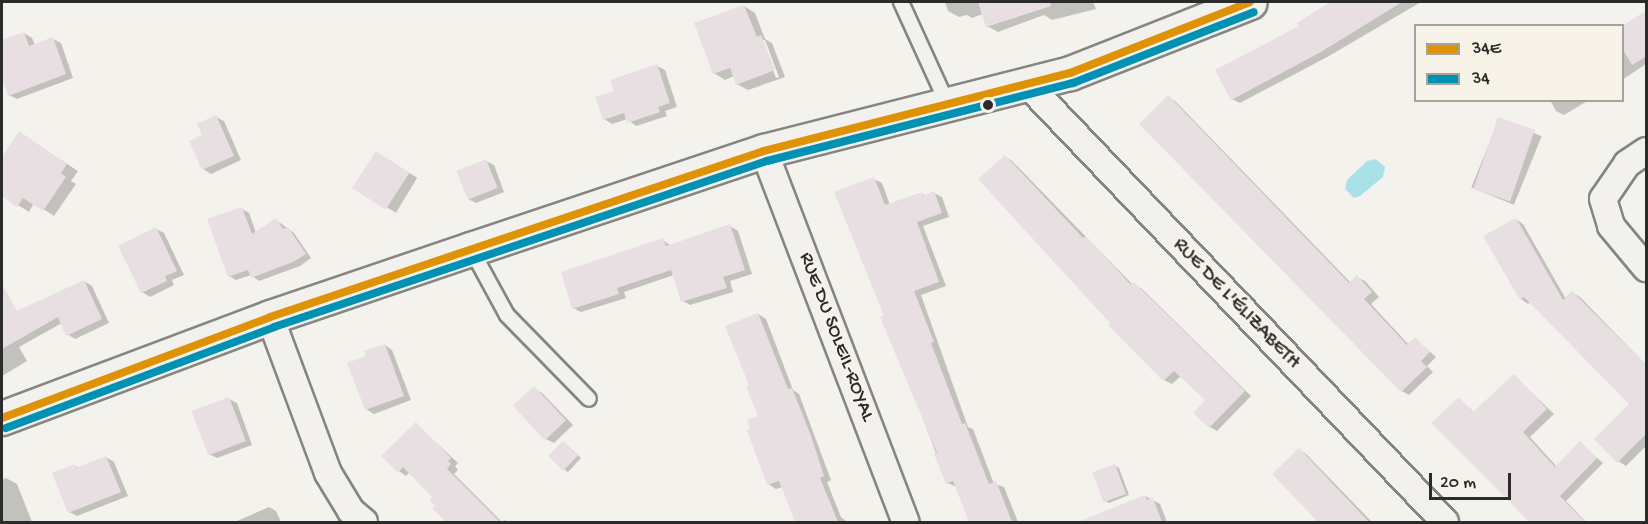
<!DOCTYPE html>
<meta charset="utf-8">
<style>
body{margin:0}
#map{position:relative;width:1648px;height:524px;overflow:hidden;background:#f4f2ec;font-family:"Gochi Hand",sans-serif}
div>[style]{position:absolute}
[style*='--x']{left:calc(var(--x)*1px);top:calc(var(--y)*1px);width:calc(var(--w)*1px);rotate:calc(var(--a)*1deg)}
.water>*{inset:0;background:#aae1e9}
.shadow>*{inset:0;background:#0003;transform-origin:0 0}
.building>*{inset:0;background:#e8dfe3;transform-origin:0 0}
.roads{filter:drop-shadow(2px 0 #858582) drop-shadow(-2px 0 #858582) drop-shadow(0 2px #858582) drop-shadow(0 -2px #858582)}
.service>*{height:14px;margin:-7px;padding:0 7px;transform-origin:7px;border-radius:7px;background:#f2f1ed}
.minor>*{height:26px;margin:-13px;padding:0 13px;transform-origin:13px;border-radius:13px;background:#f2f1ed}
.tertiary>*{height:33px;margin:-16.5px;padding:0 16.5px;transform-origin:16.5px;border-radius:16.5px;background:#f2f1ed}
.bus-1>*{height:8px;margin:-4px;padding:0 4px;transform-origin:4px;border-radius:4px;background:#df9206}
.bus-2>*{height:8px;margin:-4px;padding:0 4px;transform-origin:4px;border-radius:4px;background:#0091b3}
.dots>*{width:16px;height:16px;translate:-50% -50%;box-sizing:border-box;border:3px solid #f7f3e8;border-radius:50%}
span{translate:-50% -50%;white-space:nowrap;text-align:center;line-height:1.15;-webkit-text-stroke:5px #f7f3e8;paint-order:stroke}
.street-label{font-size:20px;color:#2b2b2b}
.frame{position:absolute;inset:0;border:3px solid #2b2b2b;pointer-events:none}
.legend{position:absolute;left:1414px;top:24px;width:210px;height:78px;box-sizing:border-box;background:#f7f3e8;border:2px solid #a5a39c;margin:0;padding:8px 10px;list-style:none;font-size:18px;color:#2b2b2b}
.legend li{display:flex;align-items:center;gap:12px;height:30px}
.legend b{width:30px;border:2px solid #a5a39c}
.scale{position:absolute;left:1429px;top:473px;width:82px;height:27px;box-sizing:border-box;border:3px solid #2b2b2b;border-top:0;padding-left:8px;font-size:18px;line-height:21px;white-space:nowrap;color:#2b2b2b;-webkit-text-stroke:4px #f7f3e8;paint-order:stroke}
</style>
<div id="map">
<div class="water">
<div style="clip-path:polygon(1376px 159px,1385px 167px,1383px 177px,1360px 196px,1354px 198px,1345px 189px,1347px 180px,1367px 161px)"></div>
</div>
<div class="shadow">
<div style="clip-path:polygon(945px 2px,1015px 2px,1018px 10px,1022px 2px,1093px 2px,1096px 9px,1052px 20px,1044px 15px,998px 32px,987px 26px,983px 14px,972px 18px,967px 15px,959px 17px,948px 11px)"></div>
<div style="clip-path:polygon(1333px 2px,1421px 2px,1329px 56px,1240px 103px,1232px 99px,1302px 27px,1299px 23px)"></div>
<div style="clip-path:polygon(evenodd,744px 6px,755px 13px,765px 39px,772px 43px,785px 77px,748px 90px,737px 84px,734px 76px,725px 80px,714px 73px,744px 6px,761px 40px,765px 40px,779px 77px,776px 78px,761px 40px)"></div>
<div style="clip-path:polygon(1646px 11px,1646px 64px,1622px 80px,1622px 27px)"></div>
<div style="clip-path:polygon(24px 33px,32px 38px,35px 45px,53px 39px,61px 43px,73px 78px,17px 99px,9px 95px,2px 74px,2px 41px)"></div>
<div style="clip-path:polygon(657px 66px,665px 70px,677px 107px,665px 111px,667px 116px,636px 126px,627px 119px,612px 124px,604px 119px,616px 92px)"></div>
<div style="clip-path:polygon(1168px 97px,1175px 101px,1351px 283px,1357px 277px,1365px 281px,1379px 297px,1371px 304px,1409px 345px,1415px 339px,1436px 357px,1427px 366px,1433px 372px,1409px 395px,1402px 391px)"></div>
<div style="clip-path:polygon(1550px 100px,1589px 100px,1564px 115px,1556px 111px)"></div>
<div style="clip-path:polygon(216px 117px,224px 121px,241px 160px,211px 174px,203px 169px,204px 136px)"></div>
<div style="left:1499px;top:119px;width:46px;height:74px;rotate:22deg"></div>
<div style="clip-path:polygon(19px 133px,78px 171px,71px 181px,76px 184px,54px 216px,34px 203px,29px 212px,2px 195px,2px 160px)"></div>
<div style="left:376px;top:153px;width:48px;height:41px;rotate:31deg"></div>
<div style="clip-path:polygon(1005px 156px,1012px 161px,1133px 285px,1141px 288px,1251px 396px,1217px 431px,1210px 427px,1207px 400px,1181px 376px,1172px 384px,1164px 380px,1112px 323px)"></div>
<div style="clip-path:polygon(486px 161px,494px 165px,504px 192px,476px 203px,468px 199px)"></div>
<div style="clip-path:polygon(874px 179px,882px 183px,890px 205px,921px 193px,926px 196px,934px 193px,942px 197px,949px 217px,923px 226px,946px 286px,921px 295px,968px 427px,973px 429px,994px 484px,1004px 487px,1018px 522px,970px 522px,957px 487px,947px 483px,885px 316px)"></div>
<div style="clip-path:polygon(242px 209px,249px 213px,256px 233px,276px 220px,294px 233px,311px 258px,300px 266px,259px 281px,251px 275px,236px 280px,229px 276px)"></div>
<div style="clip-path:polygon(1516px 219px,1523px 224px,1566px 299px,1573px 293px,1580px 297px,1646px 365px,1646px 446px,1626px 466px,1618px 461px,1631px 404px,1530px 302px,1528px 304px,1521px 299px,1485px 236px)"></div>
<div style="clip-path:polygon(730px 226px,738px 231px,752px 274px,730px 281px,733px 292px,690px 305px,683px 301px,674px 275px,624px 292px,626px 298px,581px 312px,573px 308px,663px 240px,671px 246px)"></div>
<div style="clip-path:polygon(156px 229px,164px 233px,184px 275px,172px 280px,174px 285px,150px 297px,142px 292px)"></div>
<div style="clip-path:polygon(84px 281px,92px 286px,109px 323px,75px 339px,67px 334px,62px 323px,19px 347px,27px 361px,2px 376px,2px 318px)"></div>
<div style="clip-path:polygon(758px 314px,766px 319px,793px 390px,799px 394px,831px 480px,827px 482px,841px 517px,847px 522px,797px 522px,783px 487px,776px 489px,768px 484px,760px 417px,751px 386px)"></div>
<div style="clip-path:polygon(385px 345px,392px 350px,411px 400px,374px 414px,366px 409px,368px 357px)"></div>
<div style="clip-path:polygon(1514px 376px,1554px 414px,1530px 437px,1557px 467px,1580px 443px,1603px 463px,1566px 501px,1586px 522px,1530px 522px,1433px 423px,1459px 399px,1475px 413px)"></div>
<div style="clip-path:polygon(534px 388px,542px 393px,573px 425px,554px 443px,546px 439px)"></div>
<div style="clip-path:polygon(229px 399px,237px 403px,252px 445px,217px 458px,209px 454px)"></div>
<div style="clip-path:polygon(416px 424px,458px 463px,455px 466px,458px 470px,454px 474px,502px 522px,504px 520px,508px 522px,454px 522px,431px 500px,434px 497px,410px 472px,406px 476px,399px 471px)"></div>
<div style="clip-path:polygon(567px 445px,581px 458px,568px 472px,565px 470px)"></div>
<div style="clip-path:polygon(1300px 450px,1307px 455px,1372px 522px,1321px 522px,1274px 474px)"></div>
<div style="clip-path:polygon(106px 457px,114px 462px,128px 496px,77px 516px,69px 512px,75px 466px,79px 468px)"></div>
<div style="clip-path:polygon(1115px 466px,1119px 468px,1129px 495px,1109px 503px,1105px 501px)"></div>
<div style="clip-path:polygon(6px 478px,17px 484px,32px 522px,2px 522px,2px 480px)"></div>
<div style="clip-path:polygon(1145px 496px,1160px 504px,1167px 522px,1118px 522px,1113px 509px)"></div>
<div style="clip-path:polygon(269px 507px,276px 511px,281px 522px,235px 522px)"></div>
</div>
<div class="building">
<div style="clip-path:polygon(978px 2px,1050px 2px,1051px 6px,986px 27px)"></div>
<div style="clip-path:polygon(1330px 2px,1402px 2px,1321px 52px,1231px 100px,1215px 70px,1299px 26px,1297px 23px)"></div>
<div style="clip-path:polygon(744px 5px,757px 37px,761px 35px,775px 70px,736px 85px,730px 68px,713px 74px,694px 23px)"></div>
<div style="clip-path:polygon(1647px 10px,1647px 56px,1632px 65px,1623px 50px,1623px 26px)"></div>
<div style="clip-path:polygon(24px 32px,29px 46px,53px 37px,66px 74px,8px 96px,2px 78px,2px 40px)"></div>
<div style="clip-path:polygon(657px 64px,670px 103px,658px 107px,660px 112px,627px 123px,624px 113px,603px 120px,595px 97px,614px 91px,610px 80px)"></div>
<div style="clip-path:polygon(1168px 95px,1349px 283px,1357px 275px,1372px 292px,1364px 299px,1407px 345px,1415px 337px,1430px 352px,1421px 361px,1427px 367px,1401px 392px,1139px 124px)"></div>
<div style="clip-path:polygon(216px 115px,234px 156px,202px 170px,189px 141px,202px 135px,197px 124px)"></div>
<div style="left:1498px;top:117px;width:39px;height:76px;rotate:19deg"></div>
<div style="clip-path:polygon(19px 131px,67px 164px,61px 173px,66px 177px,43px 211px,23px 198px,17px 207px,2px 196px,2px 157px)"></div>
<div style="left:376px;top:151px;width:40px;height:44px;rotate:33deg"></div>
<div style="clip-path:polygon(1005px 155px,1083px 238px,1086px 236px,1131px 285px,1134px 282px,1245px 391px,1209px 428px,1193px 413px,1205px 400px,1174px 371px,1163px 381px,1108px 325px,1110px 323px,978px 179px)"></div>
<div style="left:486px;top:159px;width:31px;height:32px;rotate:68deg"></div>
<div style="clip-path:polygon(874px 177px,885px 205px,922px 192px,923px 196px,934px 191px,942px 213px,917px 222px,939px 282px,914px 291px,934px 342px,931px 343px,962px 424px,965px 423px,989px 484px,996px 481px,1012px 522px,969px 522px,953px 481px,946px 484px,934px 454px,937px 453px,880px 317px,884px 316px,834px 192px)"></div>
<div style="clip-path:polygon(242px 207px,252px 234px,276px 218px,283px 229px,288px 227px,306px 254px,293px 262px,251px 278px,248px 270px,228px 277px,207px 219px)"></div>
<div style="clip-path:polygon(1516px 218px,1563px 300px,1572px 291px,1647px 366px,1647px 433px,1617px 463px,1594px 439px,1629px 404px,1524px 297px,1520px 300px,1483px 236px)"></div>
<div style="clip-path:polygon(730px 224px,745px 270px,723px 277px,727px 288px,681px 302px,671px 270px,617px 288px,619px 294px,572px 309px,561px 272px,663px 238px,666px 246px)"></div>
<div style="clip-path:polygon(156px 227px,177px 271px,165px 276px,167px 281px,141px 293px,118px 246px)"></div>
<div style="clip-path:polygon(84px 280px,102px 319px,66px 336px,58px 317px,2px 349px,2px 284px,17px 311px)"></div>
<div style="clip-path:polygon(758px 313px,788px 389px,792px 388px,811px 436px,824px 476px,820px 478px,838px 522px,795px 522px,779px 481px,767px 485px,747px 430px,750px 429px,747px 420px,758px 416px,746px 386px,749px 385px,725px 326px)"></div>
<div style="clip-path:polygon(385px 344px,404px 396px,365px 410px,347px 363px,366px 356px,364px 351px)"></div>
<div style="clip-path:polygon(1514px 374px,1547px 409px,1523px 432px,1555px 467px,1580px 441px,1597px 458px,1560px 496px,1585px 522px,1530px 522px,1431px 423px,1459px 397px,1473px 412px)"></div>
<div style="left:534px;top:386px;width:47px;height:29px;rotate:47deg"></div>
<div style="left:229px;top:397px;width:47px;height:40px;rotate:69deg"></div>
<div style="clip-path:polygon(416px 422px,451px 458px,448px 461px,451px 464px,447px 469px,500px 522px,446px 522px,432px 508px,435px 506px,429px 500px,432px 497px,403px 467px,398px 473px,381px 456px)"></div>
<div style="left:563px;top:441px;width:21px;height:21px;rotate:45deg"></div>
<div style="clip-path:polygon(1299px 448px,1369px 522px,1318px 522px,1272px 474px)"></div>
<div style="clip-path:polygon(106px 456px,121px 492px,68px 513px,52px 473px,75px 464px,76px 468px)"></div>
<div style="left:1115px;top:464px;width:32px;height:24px;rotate:70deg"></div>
<div style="clip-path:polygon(1145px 495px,1147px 500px,1153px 498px,1162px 522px,1078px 522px)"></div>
</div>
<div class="roads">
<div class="service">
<div style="--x:901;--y:2;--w:113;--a:65.5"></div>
<div style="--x:471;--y:249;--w:75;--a:61.4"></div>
<div style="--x:507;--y:315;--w:117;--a:45.7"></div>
</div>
<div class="minor">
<div style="--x:1028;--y:85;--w:604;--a:46.34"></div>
<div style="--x:764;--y:151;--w:397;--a:69.1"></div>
<div style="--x:1646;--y:151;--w:23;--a:146"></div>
<div style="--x:1627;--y:164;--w:42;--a:124.4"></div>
<div style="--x:1603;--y:199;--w:28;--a:73"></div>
<div style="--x:1611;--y:226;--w:55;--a:50.2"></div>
<div style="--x:270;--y:317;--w:166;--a:69.6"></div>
<div style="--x:328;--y:473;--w:44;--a:58.8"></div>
<div style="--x:351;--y:511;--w:17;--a:40"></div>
</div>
<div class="tertiary">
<div style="--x:2;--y:418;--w:286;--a:-20.6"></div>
<div style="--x:270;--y:317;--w:212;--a:-18.7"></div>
<div style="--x:471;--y:249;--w:309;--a:-18.5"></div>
<div style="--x:764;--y:151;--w:316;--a:-14.3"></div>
<div style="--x:1070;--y:73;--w:193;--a:-21.5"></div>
</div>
</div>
<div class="bus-1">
<div style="--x:2;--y:418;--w:286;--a:-20.6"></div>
<div style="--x:270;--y:317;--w:521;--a:-18.57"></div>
<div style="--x:764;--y:151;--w:316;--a:-14.3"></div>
<div style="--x:1070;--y:73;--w:193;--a:-21.5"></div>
</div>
<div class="bus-2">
<div style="--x:6;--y:428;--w:286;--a:-20.6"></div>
<div style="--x:274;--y:327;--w:520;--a:-18.61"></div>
<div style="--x:767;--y:161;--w:316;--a:-14.3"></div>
<div style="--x:1073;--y:83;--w:194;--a:-21.4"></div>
</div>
<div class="dots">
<div style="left:988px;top:105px;background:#2b2b2b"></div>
</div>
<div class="street-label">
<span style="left:1236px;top:304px;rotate:46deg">RUE DE L'ÉLIZABETH</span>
<span style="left:836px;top:337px;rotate:69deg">RUE DU SOLEIL-ROYAL</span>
</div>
<div class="frame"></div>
<ul class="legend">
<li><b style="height:8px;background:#df9206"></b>34E</li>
<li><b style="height:8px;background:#0091b3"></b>34</li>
</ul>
<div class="scale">20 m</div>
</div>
